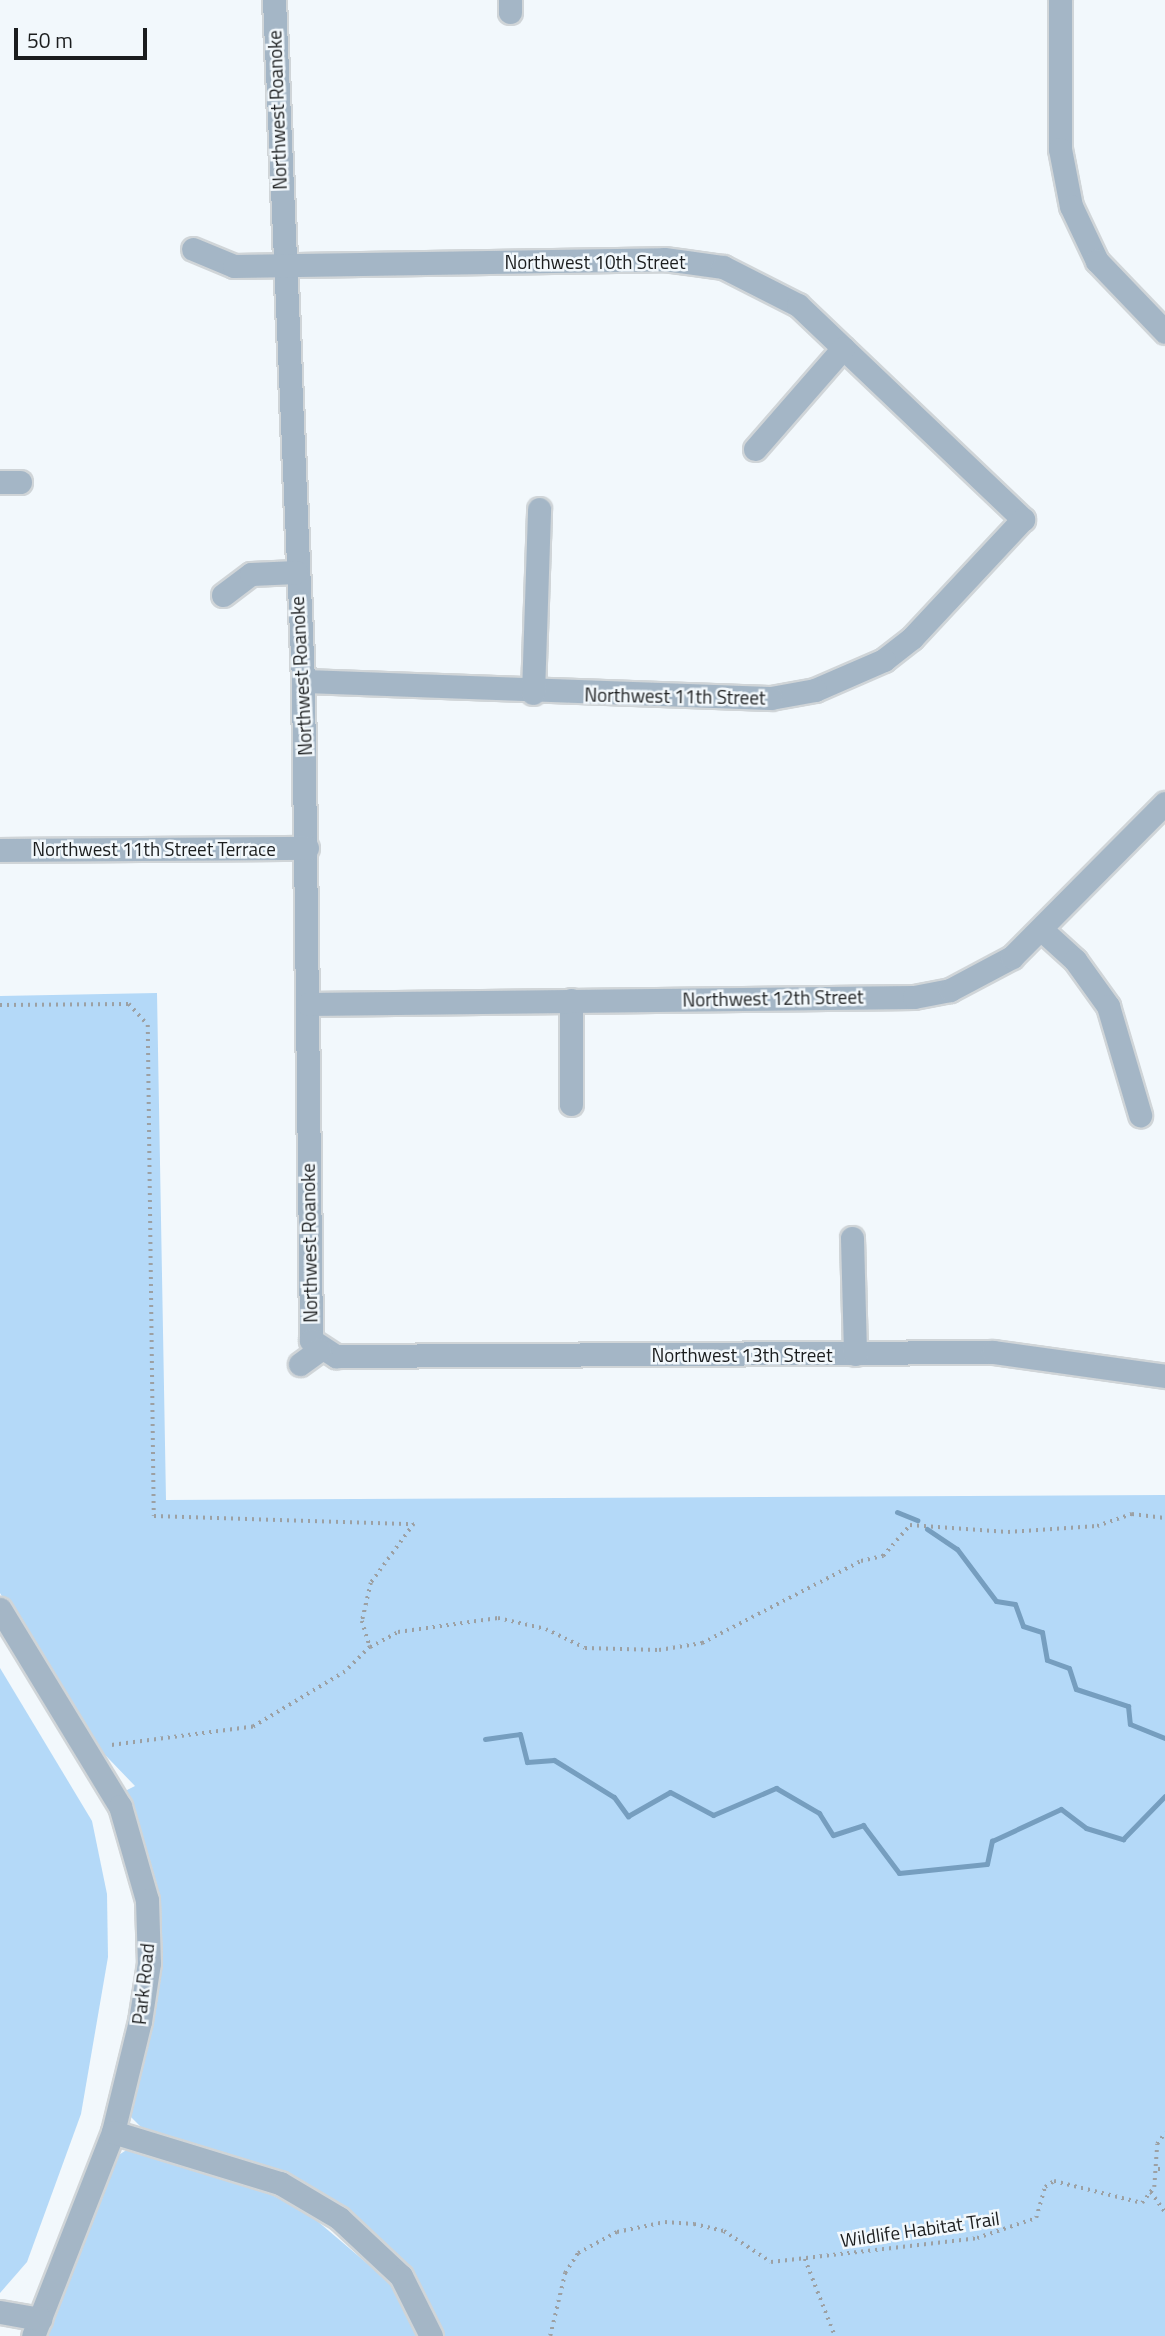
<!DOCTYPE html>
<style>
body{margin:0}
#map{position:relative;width:1165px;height:2336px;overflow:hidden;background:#f2f8fc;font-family:"Titillium Web",sans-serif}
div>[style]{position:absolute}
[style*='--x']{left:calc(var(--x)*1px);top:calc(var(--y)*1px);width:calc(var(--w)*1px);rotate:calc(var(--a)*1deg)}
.green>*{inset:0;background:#b4d9f8}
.stream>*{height:5px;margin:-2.5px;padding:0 2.5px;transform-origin:2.5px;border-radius:2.5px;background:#769ebf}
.path>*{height:3.5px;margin-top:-1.75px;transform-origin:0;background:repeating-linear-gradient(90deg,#9ca0a3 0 2px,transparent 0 7px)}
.roads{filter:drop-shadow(2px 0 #d0d5d8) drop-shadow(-2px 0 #d0d5d8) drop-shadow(0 2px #d0d5d8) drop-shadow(0 -2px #d0d5d8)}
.minor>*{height:23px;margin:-11.5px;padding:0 11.5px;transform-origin:11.5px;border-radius:11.5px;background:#a4b6c6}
span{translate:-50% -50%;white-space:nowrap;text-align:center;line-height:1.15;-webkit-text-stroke:5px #f2f8fc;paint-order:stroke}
.street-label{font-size:19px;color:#1b1d1e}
.scale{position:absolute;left:14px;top:28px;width:133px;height:32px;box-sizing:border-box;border:4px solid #1b1d1e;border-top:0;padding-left:9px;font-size:21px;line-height:24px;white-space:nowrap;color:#1b1d1e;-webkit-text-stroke:5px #f2f8fc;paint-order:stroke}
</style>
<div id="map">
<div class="green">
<div style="clip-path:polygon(157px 993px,166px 1500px,1165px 1495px,1165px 2336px,439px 2336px,409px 2273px,292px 2179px,143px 2129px,130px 2116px,128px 2101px,153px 1990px,123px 1792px,135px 1786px,83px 1732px,0 1593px,0 996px)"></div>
<div style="clip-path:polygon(0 1668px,92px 1821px,107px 1894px,108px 1957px,81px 2114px,27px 2262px,0 2293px)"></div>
<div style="clip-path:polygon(128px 2149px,235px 2176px,309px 2214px,389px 2282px,417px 2336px,45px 2336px,111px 2160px)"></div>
</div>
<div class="stream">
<div style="--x:897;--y:1512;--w:22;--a:22"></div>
<div style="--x:927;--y:1529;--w:36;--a:34"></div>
<div style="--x:957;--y:1549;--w:65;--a:53.1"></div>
<div style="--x:996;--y:1601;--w:19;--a:9"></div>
<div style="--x:1015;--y:1604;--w:23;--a:70"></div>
<div style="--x:1023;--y:1626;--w:20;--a:18"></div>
<div style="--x:1042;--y:1632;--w:28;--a:80"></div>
<div style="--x:1047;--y:1660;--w:23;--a:20"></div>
<div style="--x:1069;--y:1668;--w:22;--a:72"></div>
<div style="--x:1076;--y:1689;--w:55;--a:18.1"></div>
<div style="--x:1128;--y:1706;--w:18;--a:84"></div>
<div style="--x:1130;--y:1724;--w:38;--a:22"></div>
<div style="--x:485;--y:1739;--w:35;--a:-8"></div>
<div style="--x:520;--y:1734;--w:29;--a:76"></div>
<div style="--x:527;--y:1762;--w:27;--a:-4"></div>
<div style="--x:554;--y:1760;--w:70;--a:31.7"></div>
<div style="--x:614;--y:1797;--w:24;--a:54"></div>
<div style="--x:628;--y:1816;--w:48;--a:-29.7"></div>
<div style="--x:670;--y:1792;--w:49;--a:28.1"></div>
<div style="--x:713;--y:1815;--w:69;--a:-23.2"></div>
<div style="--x:776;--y:1788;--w:50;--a:30.2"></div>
<div style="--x:819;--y:1813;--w:26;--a:58"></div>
<div style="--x:833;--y:1835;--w:32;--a:-18"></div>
<div style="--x:863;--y:1825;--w:60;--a:53.1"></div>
<div style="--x:899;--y:1873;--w:88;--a:-5.8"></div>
<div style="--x:987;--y:1864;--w:24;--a:-78"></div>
<div style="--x:992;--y:1841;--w:76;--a:-24.9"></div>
<div style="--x:1061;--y:1809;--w:31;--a:37"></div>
<div style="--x:1086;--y:1828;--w:39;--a:17"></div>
<div style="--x:1123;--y:1839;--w:60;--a:-45.7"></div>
</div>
<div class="path">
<div style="--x:0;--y:1005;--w:129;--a:-0.4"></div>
<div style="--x:129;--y:1004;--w:28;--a:48"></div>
<div style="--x:148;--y:1025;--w:491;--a:89.3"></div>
<div style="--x:154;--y:1516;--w:260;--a:1.8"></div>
<div style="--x:414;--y:1524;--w:73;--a:126.1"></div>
<div style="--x:371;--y:1583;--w:39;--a:103"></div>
<div style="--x:362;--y:1621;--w:27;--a:73"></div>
<div style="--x:370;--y:1647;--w:35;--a:135"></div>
<div style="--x:345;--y:1672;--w:107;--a:149.1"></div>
<div style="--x:253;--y:1727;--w:147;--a:172.6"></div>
<div style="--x:370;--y:1647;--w:32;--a:-28"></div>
<div style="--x:398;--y:1632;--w:101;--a:-8"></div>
<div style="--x:498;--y:1618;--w:49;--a:12.9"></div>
<div style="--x:546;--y:1629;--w:43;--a:26"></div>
<div style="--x:585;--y:1648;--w:74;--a:1.5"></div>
<div style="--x:659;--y:1650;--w:44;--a:-9.2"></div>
<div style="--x:702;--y:1643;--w:179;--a:-27.3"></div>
<div style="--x:861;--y:1561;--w:23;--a:-13"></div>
<div style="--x:883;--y:1556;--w:41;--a:-48.9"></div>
<div style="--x:910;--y:1525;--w:98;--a:4.1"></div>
<div style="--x:1008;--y:1532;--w:89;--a:-3.9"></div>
<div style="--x:1097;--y:1526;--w:37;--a:-19"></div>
<div style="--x:1132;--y:1514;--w:33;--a:7"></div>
<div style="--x:1158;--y:2169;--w:7;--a:0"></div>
<div style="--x:1151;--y:2192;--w:24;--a:55"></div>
<div style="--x:805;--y:2259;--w:83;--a:68.7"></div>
<div style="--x:550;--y:2336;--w:65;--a:-76.6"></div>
<div style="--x:565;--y:2273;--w:24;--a:-57"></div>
<div style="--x:578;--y:2253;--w:44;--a:-28.3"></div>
<div style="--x:617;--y:2232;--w:49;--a:-11.8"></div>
<div style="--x:665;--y:2222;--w:29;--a:4"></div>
<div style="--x:694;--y:2224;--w:31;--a:13"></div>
<div style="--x:724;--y:2231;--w:56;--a:33.4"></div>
<div style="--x:771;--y:2262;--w:207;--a:-6.6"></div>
<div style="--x:977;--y:2238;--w:62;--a:-18.7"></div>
<div style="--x:1036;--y:2218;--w:32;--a:-74"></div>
<div style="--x:1045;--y:2187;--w:11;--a:-34"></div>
<div style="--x:1054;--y:2181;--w:91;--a:14"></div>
<div style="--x:1142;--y:2203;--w:20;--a:-53"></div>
<div style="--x:1154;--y:2187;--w:43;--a:-86"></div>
<div style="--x:1157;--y:2144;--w:14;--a:-54"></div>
</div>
<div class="roads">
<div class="minor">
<div style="--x:274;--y:0;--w:682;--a:87.56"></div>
<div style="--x:303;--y:681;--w:659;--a:89.3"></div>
<div style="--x:311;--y:1340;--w:30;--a:33"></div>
<div style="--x:336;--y:1356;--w:657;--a:-0.35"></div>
<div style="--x:993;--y:1352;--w:174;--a:7.9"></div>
<div style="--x:510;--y:0;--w:12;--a:90"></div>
<div style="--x:1060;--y:0;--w:149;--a:90"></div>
<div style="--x:1060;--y:149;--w:58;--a:79.1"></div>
<div style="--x:1071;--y:206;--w:61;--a:64.7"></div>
<div style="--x:1097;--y:261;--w:98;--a:46.2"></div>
<div style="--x:193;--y:249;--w:44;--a:22.5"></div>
<div style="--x:234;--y:266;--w:430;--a:-0.9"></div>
<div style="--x:664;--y:259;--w:60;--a:7.7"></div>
<div style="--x:723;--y:267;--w:84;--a:26.9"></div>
<div style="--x:798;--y:305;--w:311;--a:43.6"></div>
<div style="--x:1023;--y:519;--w:163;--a:133"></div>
<div style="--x:912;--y:638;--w:36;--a:142"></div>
<div style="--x:884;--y:660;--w:75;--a:156.5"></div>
<div style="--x:815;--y:690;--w:45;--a:169.7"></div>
<div style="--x:771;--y:698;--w:468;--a:-177.9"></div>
<div style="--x:755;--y:449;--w:134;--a:-48.9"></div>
<div style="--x:0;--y:482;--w:20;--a:0"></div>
<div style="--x:223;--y:595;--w:35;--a:-37"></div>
<div style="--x:251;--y:574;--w:45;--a:-2.5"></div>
<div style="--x:533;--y:693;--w:184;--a:-88.1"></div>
<div style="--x:0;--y:850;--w:307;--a:-0.4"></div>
<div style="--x:1042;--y:930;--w:45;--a:42.3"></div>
<div style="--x:1075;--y:960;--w:57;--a:54.3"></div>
<div style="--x:1108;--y:1006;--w:114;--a:73.6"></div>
<div style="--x:571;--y:1000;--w:104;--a:90"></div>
<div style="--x:308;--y:1004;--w:606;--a:-0.66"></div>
<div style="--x:914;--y:997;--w:37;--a:-11"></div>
<div style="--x:950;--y:990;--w:70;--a:-28"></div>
<div style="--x:1012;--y:957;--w:217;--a:-45.2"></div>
<div style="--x:852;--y:1238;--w:116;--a:88.5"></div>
<div style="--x:300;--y:1364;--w:24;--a:-36"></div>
<div style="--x:0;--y:1609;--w:231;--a:58.7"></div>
<div style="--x:120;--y:1806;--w:98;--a:74"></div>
<div style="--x:147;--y:1900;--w:63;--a:88.2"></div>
<div style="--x:149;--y:1963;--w:59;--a:98.8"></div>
<div style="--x:140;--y:2021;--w:114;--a:103.7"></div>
<div style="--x:113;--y:2132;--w:219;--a:111.4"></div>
<div style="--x:113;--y:2132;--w:175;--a:17"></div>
<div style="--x:280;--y:2183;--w:69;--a:30.7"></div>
<div style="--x:339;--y:2218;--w:85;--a:43.1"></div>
<div style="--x:401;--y:2276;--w:67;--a:63.4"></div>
<div style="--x:0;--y:2312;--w:41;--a:9.9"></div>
</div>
</div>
<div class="street-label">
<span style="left:277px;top:110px;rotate:-92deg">Northwest Roanoke</span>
<span style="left:595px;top:262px">Northwest 10th Street</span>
<span style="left:301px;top:676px;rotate:-93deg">Northwest Roanoke</span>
<span style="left:675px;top:696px;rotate:1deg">Northwest 11th Street</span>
<span style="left:154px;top:849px">Northwest 11th Street Terrace</span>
<span style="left:773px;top:998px;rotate:-1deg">Northwest 12th Street</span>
<span style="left:309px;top:1243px;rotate:-91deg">Northwest Roanoke</span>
<span style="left:742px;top:1355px">Northwest 13th Street</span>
<span style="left:143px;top:1984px;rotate:-84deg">Park Road</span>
<span style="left:920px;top:2229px;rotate:-8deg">Wildlife Habitat Trail</span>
</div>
<div class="scale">50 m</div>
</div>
